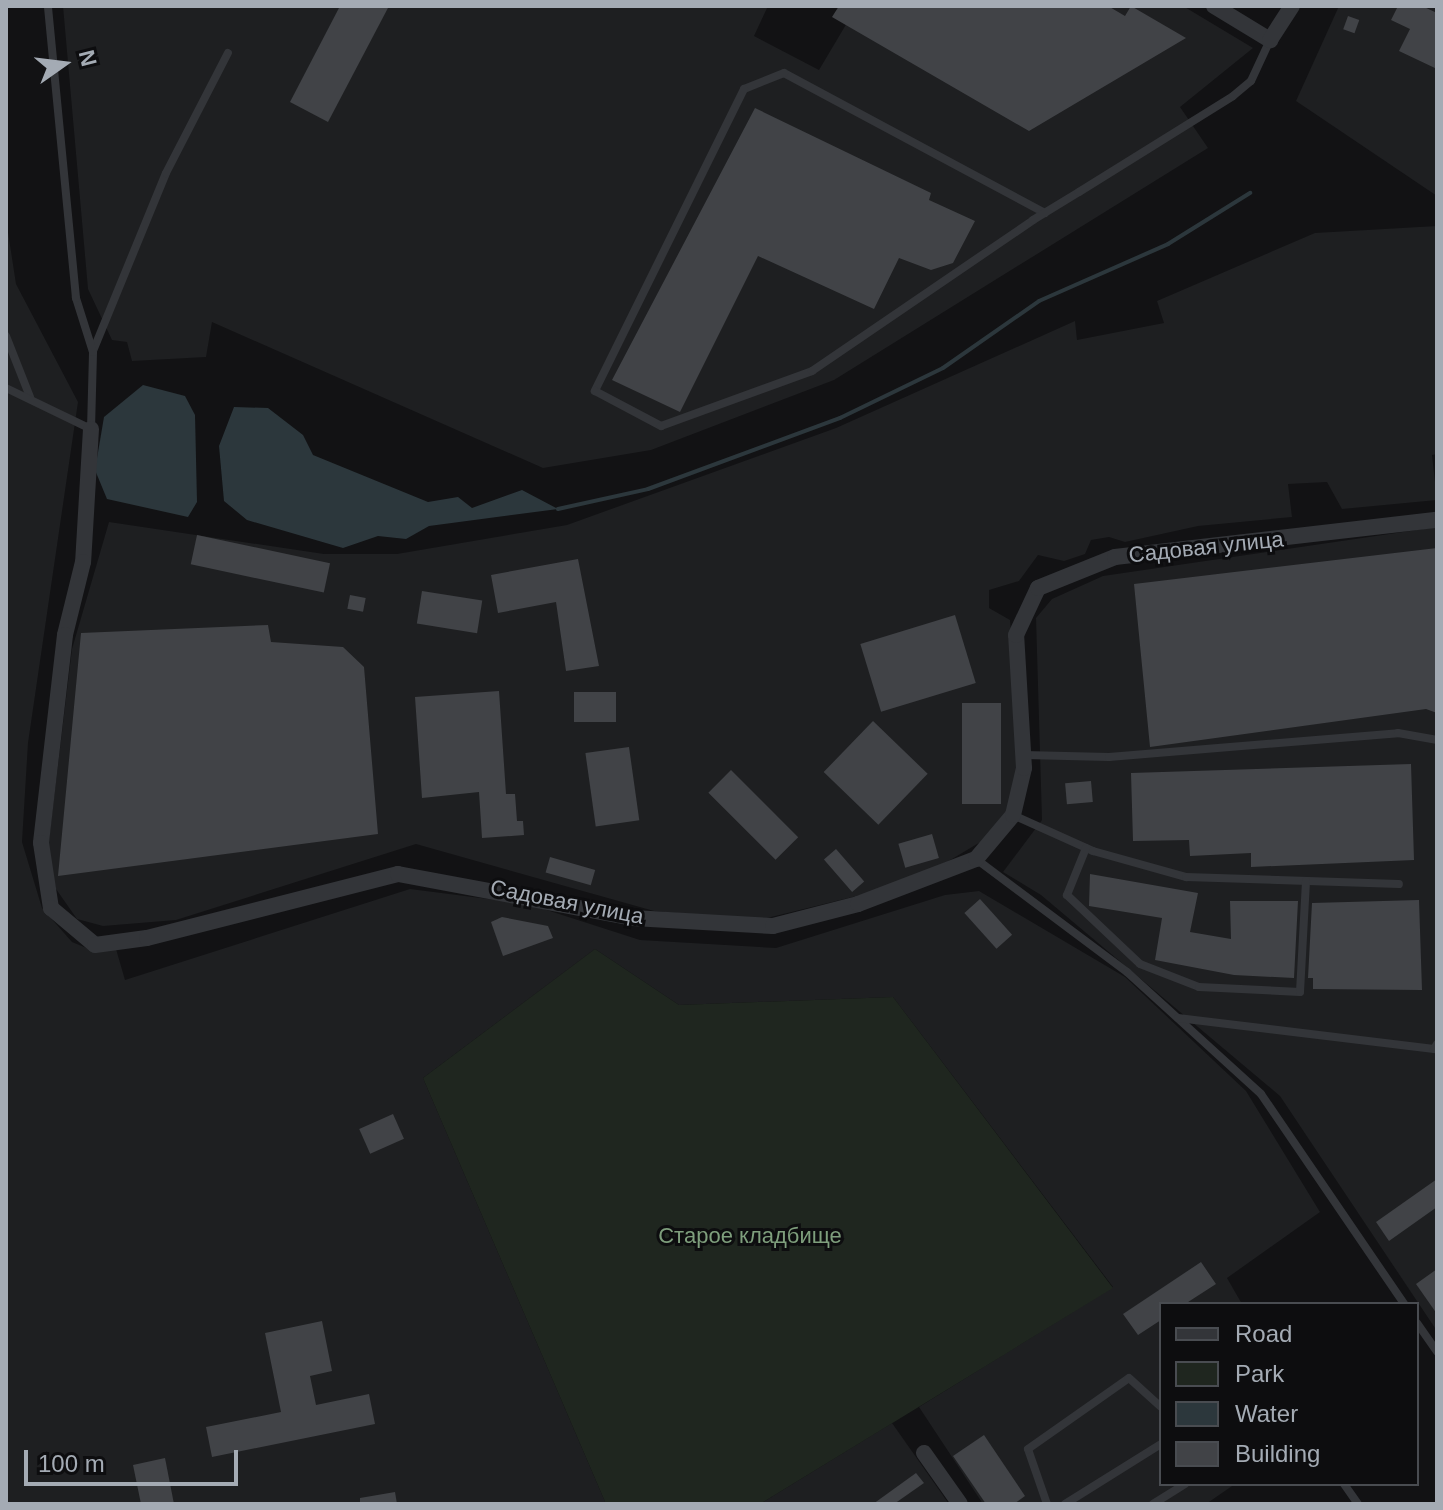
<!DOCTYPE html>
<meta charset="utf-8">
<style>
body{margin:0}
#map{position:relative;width:1443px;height:1510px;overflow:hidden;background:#121214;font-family:Helvetica,sans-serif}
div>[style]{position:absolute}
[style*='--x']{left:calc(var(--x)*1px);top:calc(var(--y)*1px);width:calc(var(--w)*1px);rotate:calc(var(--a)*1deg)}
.built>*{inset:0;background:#1e1f21}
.green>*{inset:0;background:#1f261f}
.water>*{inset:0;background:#2c373c}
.stream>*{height:4px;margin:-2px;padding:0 2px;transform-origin:2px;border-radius:2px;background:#2c373c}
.building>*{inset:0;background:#414347;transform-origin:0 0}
.lane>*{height:8px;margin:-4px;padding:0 4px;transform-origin:4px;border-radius:4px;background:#333539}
.street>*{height:16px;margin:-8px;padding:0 8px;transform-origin:8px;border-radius:8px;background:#333539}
span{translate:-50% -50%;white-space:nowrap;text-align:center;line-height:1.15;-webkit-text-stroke:6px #0d0d0f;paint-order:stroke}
.street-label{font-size:22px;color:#a4abb4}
.park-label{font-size:22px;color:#7e9e7c}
.frame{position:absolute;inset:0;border:8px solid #a4abb4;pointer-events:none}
.legend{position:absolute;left:1159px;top:1302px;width:260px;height:184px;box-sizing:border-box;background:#0d0d0f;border:2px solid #494c51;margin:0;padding:10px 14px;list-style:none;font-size:24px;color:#a4abb4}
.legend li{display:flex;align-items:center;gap:16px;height:40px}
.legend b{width:40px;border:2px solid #494c51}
.north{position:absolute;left:24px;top:24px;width:80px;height:80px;-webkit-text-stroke:6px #0d0d0f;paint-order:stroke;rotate:76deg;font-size:22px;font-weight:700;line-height:32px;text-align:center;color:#a4abb4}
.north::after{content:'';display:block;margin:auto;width:28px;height:36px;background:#a4abb4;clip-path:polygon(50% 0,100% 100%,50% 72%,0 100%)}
.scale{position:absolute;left:24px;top:1450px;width:214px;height:36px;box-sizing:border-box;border:4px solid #a4abb4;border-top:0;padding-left:10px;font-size:24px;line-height:28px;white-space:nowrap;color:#a4abb4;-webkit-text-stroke:6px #0d0d0f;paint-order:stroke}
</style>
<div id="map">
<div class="built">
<div style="clip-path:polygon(63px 6px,768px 6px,754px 36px,819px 70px,857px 6px,1183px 6px,1253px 48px,1180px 107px,1208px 148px,834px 380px,651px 450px,543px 468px,212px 322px,206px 357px,132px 361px,127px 342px,112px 340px,88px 289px)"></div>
<div style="clip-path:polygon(1339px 6px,1437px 6px,1437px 196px,1296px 101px)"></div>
<div style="clip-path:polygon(6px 219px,16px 284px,78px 402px,28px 743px,22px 842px,42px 908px,72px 942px,89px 949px,116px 949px,125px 980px,410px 889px,528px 904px,640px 940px,776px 948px,945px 895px,979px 891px,1125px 977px,1246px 1091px,1320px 1212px,1227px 1278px,1242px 1304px,1161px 1304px,1161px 1484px,1235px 1484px,1206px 1504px,983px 1504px,919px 1407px,1113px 1287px,893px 997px,679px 1005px,595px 949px,423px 1078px,606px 1504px,6px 1504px)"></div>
<div style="clip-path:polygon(1437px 226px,1437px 454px,1432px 455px,1437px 500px,1342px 509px,1327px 482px,1288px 484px,1292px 517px,1198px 526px,1125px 542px,1109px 537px,1091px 540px,1085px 554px,1064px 561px,1038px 555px,1019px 581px,989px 590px,989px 608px,1010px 620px,1024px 793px,1007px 826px,947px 862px,869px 893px,759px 920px,654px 911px,416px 844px,176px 920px,103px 926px,77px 919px,56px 889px,47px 856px,72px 649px,109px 522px,324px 554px,397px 554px,567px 525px,836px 428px,1075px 321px,1077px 340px,1164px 323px,1157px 301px,1315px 233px)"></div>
<div style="clip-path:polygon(1437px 527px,1437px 1331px,1280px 1096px,1041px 895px,1003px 872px,1042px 820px,1036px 618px,1052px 599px,1103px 576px)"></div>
<div style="clip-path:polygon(892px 1423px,949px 1504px,760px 1504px)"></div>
</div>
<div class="green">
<div style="clip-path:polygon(595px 949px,679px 1005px,893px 997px,1113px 1288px,760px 1504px,606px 1504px,423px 1078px)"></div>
</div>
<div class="water">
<div style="clip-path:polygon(143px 385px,185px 396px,195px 415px,197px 502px,188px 517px,107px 499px,95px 470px,104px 417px)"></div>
<div style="clip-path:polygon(234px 407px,268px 408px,303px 435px,313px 455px,428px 502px,458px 497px,472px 508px,522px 490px,558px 509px,429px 526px,406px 539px,378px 536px,343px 548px,247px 520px,224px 501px,219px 446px)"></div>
</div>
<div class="stream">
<div style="--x:558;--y:509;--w:92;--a:-12.5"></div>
<div style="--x:648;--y:489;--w:205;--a:-20.3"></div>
<div style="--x:840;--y:418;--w:114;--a:-25.9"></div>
<div style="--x:943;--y:368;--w:117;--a:-34.9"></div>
<div style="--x:1039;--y:301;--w:141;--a:-23.8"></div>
<div style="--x:1168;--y:244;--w:97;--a:-31.9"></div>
</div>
<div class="building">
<div style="clip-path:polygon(340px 6px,389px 6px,328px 122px,290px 102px)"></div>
<div style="clip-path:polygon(839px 6px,1108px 6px,1125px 16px,1131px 6px,1186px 38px,1029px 131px,832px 17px)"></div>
<div style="clip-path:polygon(1398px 6px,1422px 6px,1437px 13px,1437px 69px,1399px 51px,1410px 29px,1391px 20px)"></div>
<div style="left:1348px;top:16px;width:12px;height:14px;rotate:20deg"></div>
<div style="clip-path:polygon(755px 108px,931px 193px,929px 200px,975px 221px,953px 263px,931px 270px,899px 258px,874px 309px,758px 256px,680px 412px,612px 380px)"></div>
<div style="left:197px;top:535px;width:136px;height:30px;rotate:12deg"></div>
<div style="clip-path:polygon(1437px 548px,1437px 713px,1426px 709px,1150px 747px,1134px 584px)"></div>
<div style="clip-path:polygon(578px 559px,599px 666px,566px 671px,556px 602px,498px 613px,491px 575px)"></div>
<div style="left:422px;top:591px;width:61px;height:33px;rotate:9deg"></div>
<div style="left:350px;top:595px;width:16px;height:14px;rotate:11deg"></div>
<div style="left:955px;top:615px;width:71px;height:99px;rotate:73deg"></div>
<div style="clip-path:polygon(268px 625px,271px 642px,343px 647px,364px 667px,378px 834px,58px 876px,81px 633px)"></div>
<div style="clip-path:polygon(499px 691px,506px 794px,515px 794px,517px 821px,523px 821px,524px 835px,482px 838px,479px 792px,422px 798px,415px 697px)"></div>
<div style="left:574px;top:692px;width:42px;height:30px"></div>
<div style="left:1001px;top:703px;width:101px;height:39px;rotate:90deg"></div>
<div style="left:873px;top:721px;width:76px;height:71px;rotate:44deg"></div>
<div style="left:629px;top:747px;width:74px;height:44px;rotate:82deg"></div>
<div style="clip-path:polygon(1411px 764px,1414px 860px,1251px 867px,1251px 853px,1190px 856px,1189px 840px,1133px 841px,1131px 773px)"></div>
<div style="left:731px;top:770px;width:95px;height:32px;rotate:45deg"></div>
<div style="left:1091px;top:781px;width:21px;height:26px;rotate:85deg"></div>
<div style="left:932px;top:834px;width:25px;height:35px;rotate:74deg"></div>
<div style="left:836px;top:849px;width:43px;height:16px;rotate:49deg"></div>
<div style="left:550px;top:857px;width:47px;height:16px;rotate:16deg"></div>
<div style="clip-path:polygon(1090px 874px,1198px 893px,1190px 932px,1231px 939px,1230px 901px,1298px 901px,1294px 978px,1234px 975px,1155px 960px,1162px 918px,1089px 906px)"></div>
<div style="left:980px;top:899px;width:48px;height:21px;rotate:48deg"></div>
<div style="clip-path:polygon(1419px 900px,1422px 990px,1313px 989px,1313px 978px,1308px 978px,1312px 903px)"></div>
<div style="clip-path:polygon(502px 917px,548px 926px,553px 938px,503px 956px,491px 922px)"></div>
<div style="left:393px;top:1114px;width:27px;height:37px;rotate:66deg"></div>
<div style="clip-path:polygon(1437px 1179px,1437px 1207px,1389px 1241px,1376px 1222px)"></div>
<div style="clip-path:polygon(1201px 1262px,1216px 1284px,1185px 1304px,1161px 1304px,1161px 1320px,1138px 1335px,1123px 1314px)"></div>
<div style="clip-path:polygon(1437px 1269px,1437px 1314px,1416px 1284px)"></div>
<div style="clip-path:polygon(322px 1321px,332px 1371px,310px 1376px,316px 1405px,369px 1394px,375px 1424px,212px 1457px,206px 1427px,281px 1412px,265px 1333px)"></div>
<div style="clip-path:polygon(984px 1435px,1025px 1496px,1014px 1504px,986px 1504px,953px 1456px)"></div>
<div style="clip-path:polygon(165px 1458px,174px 1504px,141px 1504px,133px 1465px)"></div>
<div style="clip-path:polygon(916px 1473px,924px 1483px,894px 1504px,873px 1504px)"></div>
<div style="clip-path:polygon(395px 1492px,397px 1504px,360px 1504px,360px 1498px)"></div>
</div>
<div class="lane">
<div style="--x:1045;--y:213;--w:296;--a:-151.8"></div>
<div style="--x:784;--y:73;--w:43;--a:158.2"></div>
<div style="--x:744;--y:89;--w:337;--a:116.3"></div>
<div style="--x:595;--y:391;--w:75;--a:27.9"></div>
<div style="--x:661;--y:426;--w:161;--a:-20"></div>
<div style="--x:812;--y:371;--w:268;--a:-34.3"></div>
<div style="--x:1033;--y:220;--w:54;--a:-31.3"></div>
<div style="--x:1079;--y:192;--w:181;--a:-31.9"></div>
<div style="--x:1233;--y:96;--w:23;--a:-40"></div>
<div style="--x:1251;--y:81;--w:45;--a:-65.1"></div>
<div style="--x:6;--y:336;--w:66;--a:68.5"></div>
<div style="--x:93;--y:351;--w:192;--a:-67.7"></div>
<div style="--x:166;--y:173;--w:135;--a:-62.7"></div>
<div style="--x:6;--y:388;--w:94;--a:25.8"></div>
<div style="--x:91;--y:429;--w:77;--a:-88.5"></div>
<div style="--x:93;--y:352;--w:57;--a:-107.5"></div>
<div style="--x:76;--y:298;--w:293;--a:-95.5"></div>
<div style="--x:1024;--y:755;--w:85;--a:1.3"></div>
<div style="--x:1109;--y:757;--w:290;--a:-4.7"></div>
<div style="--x:1398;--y:733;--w:40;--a:10"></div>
<div style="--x:1013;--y:815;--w:88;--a:24.2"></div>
<div style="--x:1093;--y:851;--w:97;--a:15.6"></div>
<div style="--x:1186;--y:877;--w:213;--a:1.9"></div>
<div style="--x:1086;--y:848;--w:51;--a:112"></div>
<div style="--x:1067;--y:895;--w:100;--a:43.4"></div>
<div style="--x:1140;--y:964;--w:63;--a:21.3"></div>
<div style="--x:1199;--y:987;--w:101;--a:2.8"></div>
<div style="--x:1300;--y:992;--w:111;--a:-86.9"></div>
<div style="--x:976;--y:859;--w:189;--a:36.8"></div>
<div style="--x:1127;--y:972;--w:181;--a:42.3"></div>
<div style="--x:1261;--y:1094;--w:254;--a:55.7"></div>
<div style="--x:1178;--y:1018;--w:258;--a:6.9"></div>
<div style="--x:1434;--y:1049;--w:6;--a:-59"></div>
<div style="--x:1417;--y:1323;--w:35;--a:55"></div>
<div style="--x:1344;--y:1484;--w:24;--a:55"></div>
<div style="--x:1047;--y:1504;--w:58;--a:-109.1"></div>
<div style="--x:1028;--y:1449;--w:123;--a:-35.1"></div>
<div style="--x:1129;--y:1378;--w:43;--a:42.2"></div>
<div style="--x:1065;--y:1504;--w:113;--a:-32"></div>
<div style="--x:1153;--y:1504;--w:38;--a:-32"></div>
</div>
<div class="street">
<div style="--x:1214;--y:6;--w:66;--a:31.3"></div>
<div style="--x:1270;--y:40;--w:40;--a:-57.1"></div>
<div style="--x:91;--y:429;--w:133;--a:93.4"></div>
<div style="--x:83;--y:562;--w:75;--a:103.9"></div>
<div style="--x:65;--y:635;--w:209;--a:96.6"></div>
<div style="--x:41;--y:843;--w:66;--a:81.3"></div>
<div style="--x:51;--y:908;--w:57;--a:40.1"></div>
<div style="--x:95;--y:945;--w:52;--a:-7.7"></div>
<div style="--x:147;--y:938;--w:259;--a:-14.3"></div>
<div style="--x:398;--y:874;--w:239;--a:10.6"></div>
<div style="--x:633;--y:918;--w:140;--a:3.3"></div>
<div style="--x:773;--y:926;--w:88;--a:-14.5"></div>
<div style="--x:858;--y:904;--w:126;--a:-20.9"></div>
<div style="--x:976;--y:859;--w:57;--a:-49.9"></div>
<div style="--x:1013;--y:815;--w:48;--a:-76.8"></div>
<div style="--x:1024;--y:768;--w:133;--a:-93.4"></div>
<div style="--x:1016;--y:635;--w:52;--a:-64.9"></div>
<div style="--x:1038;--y:588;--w:83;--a:-21.9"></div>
<div style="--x:1115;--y:557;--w:324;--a:-6.6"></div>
<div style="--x:924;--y:1453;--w:62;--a:54.8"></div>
</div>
<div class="street-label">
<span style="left:1206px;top:547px;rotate:-6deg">Садовая улица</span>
<span style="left:567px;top:902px;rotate:11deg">Садовая улица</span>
</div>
<div class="park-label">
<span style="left:750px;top:1236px">Старое кладбище</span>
</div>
<div class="frame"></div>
<ul class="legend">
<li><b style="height:10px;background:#333539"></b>Road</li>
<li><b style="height:22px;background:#1f261f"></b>Park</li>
<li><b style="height:22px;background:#2c373c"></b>Water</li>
<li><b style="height:22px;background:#414347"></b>Building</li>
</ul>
<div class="north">N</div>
<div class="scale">100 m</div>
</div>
